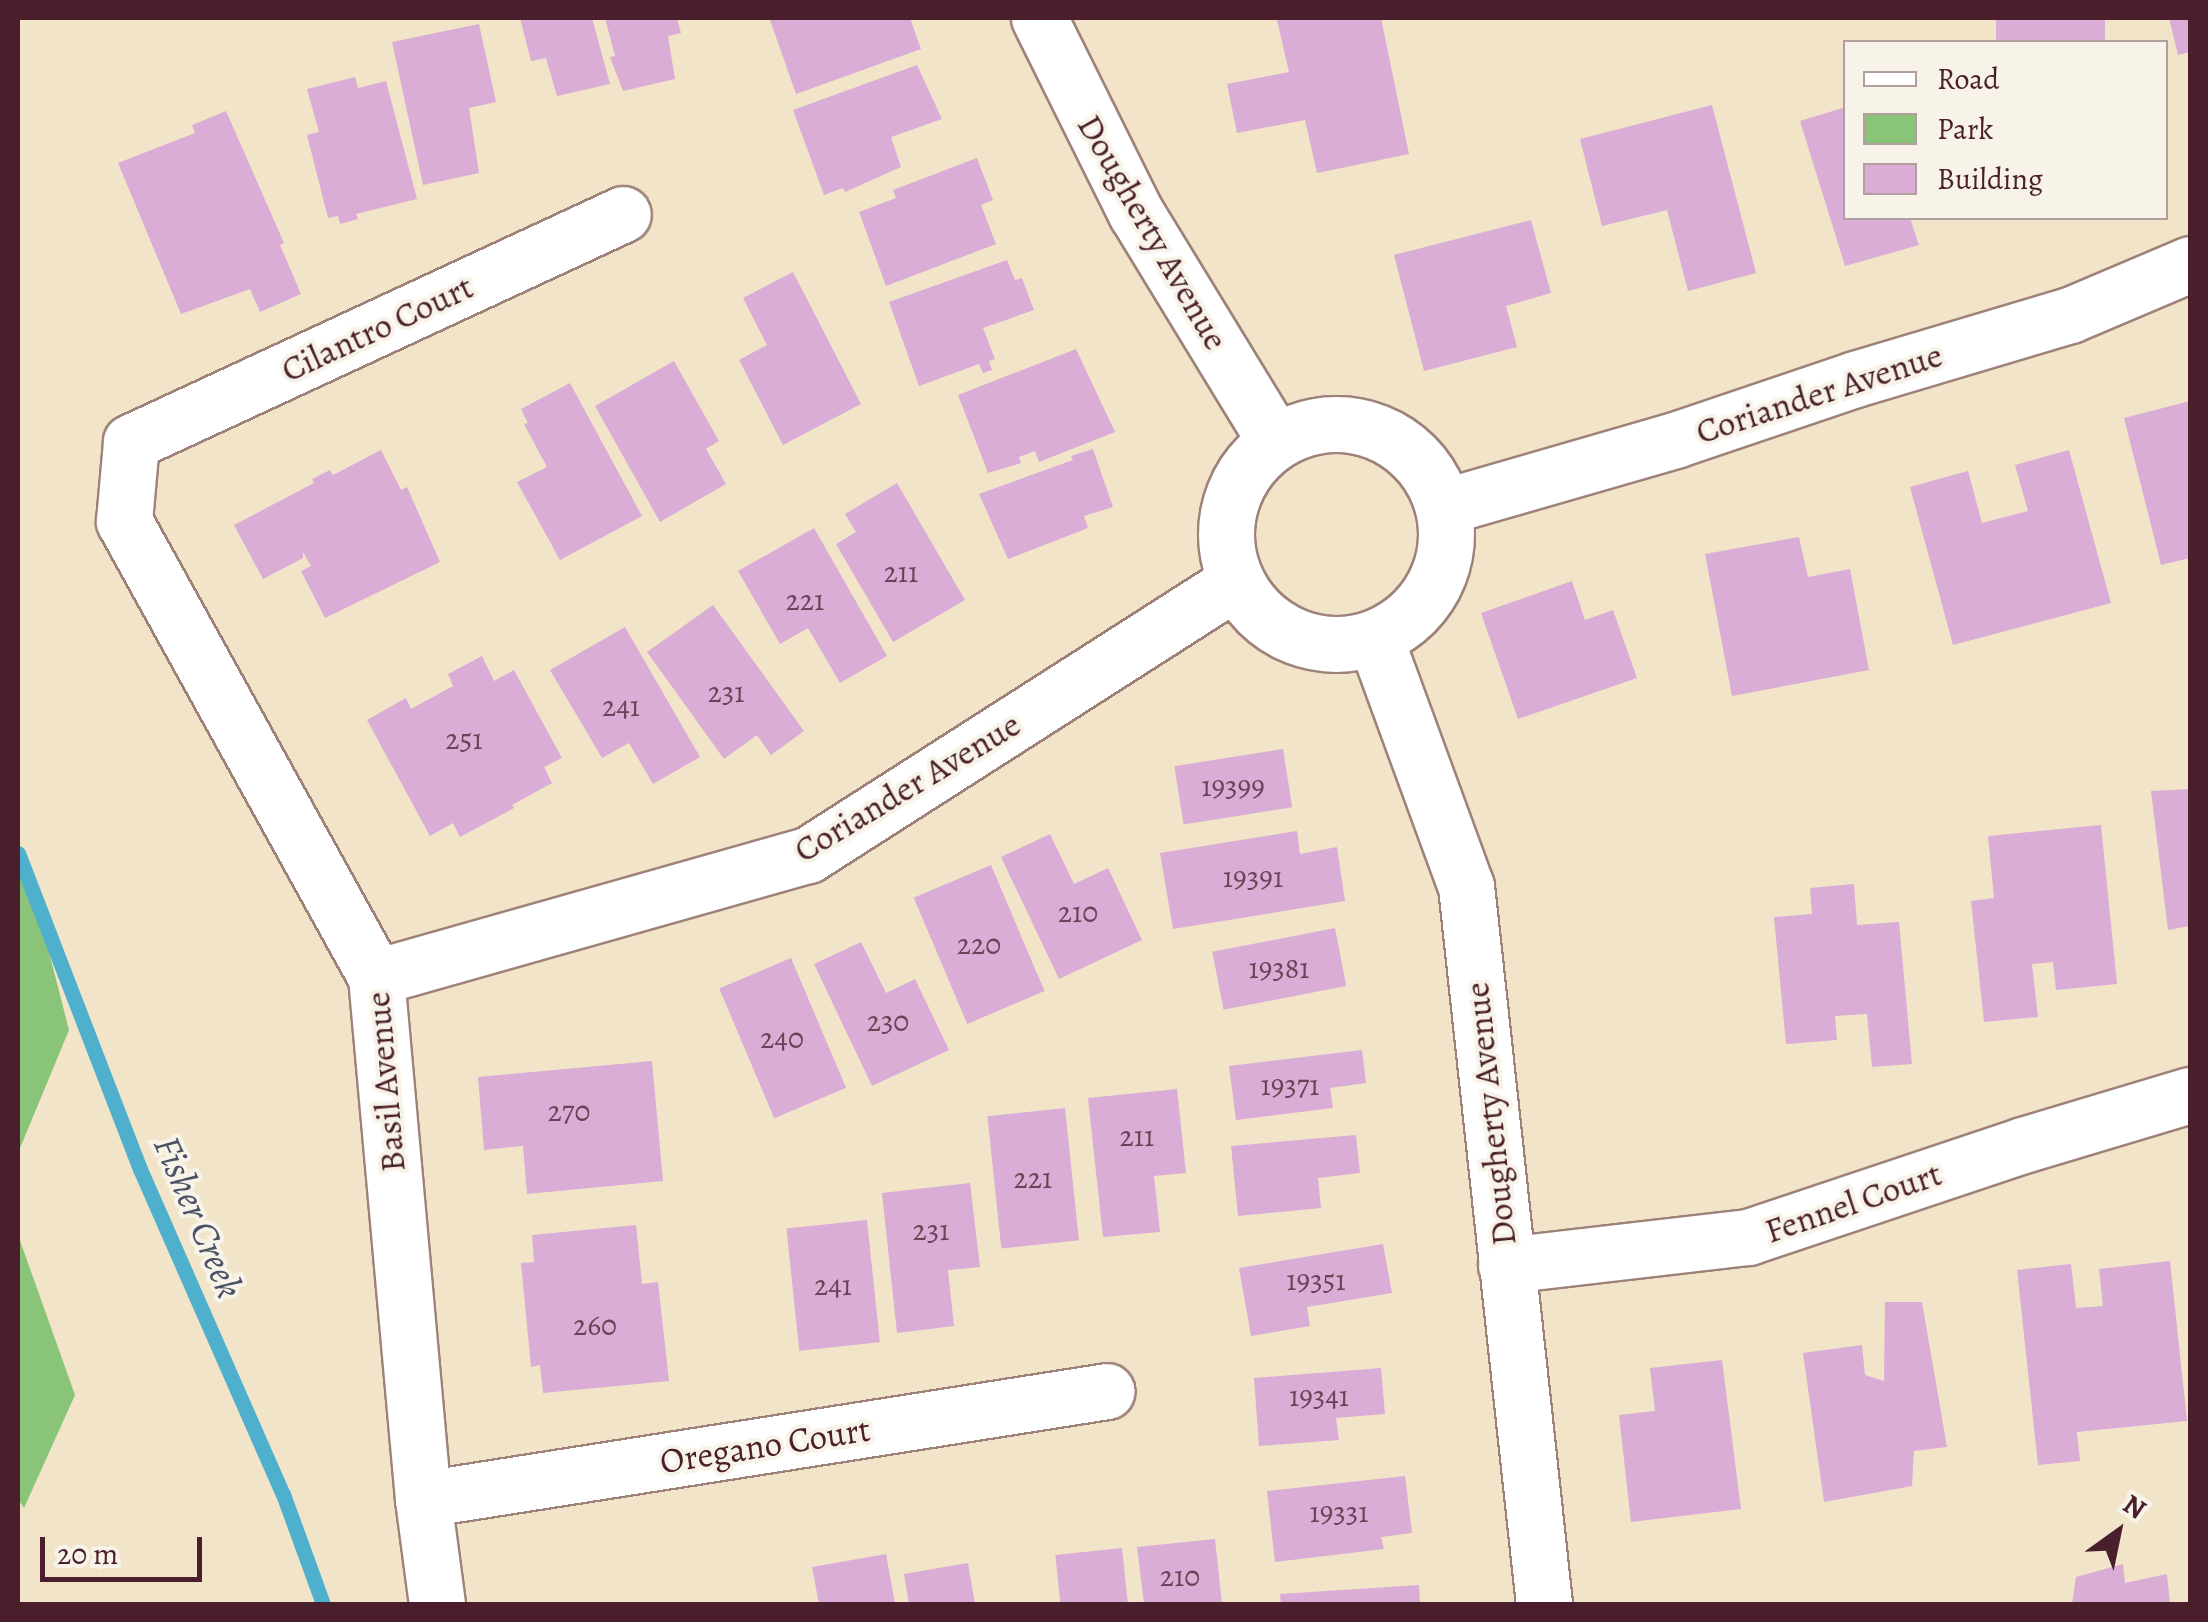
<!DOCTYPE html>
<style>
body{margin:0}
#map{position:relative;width:2208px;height:1622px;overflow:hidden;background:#f2e4c8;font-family:Alegreya,serif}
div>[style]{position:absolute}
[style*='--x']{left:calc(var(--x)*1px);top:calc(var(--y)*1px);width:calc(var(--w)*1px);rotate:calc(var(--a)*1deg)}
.green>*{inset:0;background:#8ac479}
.stream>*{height:15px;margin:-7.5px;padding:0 7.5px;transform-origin:7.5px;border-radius:7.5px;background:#4eb0cd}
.building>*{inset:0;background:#d9add6;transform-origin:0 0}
.roads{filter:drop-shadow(2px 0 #9e827a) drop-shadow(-2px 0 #9e827a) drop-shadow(0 2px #9e827a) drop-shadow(0 -2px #9e827a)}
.minor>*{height:55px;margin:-27.5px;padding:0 27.5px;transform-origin:27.5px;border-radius:27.5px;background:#fff}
.minor>.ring{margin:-27.5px;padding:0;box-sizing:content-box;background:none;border:55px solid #fff;border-radius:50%}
span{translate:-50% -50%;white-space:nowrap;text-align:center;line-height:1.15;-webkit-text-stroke:8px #f7f3e8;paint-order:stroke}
.number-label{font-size:30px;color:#6e4256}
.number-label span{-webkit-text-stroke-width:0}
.street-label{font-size:35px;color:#4a1f2b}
.water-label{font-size:38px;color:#4b5264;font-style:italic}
.frame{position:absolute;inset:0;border:20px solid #4a1f2b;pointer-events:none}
.legend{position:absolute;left:1843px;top:40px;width:325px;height:180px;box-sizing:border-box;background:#f7f3e8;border:2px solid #b29e9c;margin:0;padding:12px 18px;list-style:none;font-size:30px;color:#4a1f2b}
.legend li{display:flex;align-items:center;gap:20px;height:50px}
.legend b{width:50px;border:2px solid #b29e9c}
.north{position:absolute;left:2068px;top:1482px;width:100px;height:100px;-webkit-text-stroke:8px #f7f3e8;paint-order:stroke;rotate:33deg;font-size:28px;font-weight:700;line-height:40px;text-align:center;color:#4a1f2b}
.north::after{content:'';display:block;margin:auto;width:35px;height:45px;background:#4a1f2b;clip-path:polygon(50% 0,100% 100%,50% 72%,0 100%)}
.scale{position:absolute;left:40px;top:1537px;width:162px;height:45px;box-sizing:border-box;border:5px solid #4a1f2b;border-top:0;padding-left:12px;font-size:30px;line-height:35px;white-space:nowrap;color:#4a1f2b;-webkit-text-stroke:8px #f7f3e8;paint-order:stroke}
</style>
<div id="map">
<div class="green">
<div style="clip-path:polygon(18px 870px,34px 894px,69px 1030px,18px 1153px)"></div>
<div style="clip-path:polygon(18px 1235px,75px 1395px,24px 1508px,18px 1499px)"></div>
</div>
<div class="stream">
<div style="--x:18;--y:853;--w:339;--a:68.9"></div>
<div style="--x:140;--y:1169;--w:355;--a:66.3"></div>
<div style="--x:283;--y:1494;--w:117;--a:70"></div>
</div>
<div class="building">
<div style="clip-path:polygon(520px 18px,592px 18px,610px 84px,557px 96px,546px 58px,531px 61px)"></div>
<div style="clip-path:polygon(605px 18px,677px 18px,681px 33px,668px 36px,675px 79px,623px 91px,610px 57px,615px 56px)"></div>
<div style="clip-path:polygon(778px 18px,910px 18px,921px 49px,796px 94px,770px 20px)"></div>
<div style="clip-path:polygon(1292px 18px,1381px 18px,1409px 154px,1317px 173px,1305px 120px,1237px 133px,1227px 84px,1289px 72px,1277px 20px)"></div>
<div style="left:1996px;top:18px;width:109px;height:25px"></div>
<div style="clip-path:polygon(2169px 18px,2190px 18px,2190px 52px,2178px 55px)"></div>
<div style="clip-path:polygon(479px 24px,496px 102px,469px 108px,479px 173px,423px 185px,392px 42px)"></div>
<div style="clip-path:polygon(917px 65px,942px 119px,891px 137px,901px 167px,845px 192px,843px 188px,824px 195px,793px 110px)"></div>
<div style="clip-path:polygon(355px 77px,358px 88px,386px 81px,417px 199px,356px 214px,358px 219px,340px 224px,338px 216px,328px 218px,307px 135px,319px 132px,307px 89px)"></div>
<div style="clip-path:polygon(1712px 105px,1756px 273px,1688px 291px,1667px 210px,1602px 226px,1580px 139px)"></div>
<div style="clip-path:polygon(1846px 107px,1846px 218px,1910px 218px,1919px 245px,1845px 266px,1800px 121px)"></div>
<div style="clip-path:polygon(226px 111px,284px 243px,280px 245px,301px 294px,260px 312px,250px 289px,181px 314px,118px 163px,195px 133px,192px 125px)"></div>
<div style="clip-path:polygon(977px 158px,993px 200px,981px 205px,996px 244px,886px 286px,859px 212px,896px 198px,893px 190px)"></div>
<div style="clip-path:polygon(1531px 220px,1551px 293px,1506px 306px,1517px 347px,1424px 371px,1394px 255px)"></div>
<div style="clip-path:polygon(1007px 260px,1015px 280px,1022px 278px,1034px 310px,983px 328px,995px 359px,989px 361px,992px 370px,983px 373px,979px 364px,919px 386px,889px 302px)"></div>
<div style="clip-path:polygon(793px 272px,861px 404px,783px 445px,739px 360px,767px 345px,743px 298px)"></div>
<div style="clip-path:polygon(1076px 349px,1115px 432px,1039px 462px,1035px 451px,1019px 457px,1021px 463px,988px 473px,958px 395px)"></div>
<div style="clip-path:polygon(674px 361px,719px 441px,706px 449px,726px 484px,660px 522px,595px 406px)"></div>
<div style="clip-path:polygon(570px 383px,642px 516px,560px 560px,517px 482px,547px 467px,524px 424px,528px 423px,521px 409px)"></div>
<div style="clip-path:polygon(2190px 401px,2190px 558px,2161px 565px,2124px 418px)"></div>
<div style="clip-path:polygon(1093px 449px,1113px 507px,1084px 516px,1088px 528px,1008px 559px,979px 494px,1073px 460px,1071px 456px)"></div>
<div style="clip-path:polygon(381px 450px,401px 490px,407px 487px,440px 562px,325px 618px,301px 571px,311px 566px,303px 552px,303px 558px,263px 579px,234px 525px,314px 483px,312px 479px,330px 470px,333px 475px)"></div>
<div style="clip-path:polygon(2069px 450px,2111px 603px,1953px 645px,1910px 487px,1968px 471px,1982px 523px,2028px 511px,2015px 465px)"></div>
<div style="clip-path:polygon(897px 483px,965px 600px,893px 642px,836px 544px,856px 532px,845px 514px)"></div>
<div style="clip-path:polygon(814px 528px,887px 656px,840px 683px,808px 628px,780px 644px,738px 571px)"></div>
<div style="clip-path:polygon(1799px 537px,1808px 577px,1850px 569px,1869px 670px,1732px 696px,1705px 554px)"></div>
<div style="clip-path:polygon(1572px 581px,1585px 620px,1613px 610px,1637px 678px,1518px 719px,1481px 613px)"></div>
<div style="clip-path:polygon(713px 605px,804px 731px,771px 755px,757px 735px,724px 759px,647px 652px)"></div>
<div style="clip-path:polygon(625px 627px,700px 757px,653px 784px,629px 743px,602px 758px,550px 670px)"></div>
<div style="clip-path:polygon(482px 656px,494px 681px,514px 670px,562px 758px,544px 767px,552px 783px,512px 805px,514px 808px,460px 837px,453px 823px,430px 836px,367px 720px,406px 698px,411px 709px,453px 686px,448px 674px)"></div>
<div style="left:1283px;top:749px;width:59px;height:110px;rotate:81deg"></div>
<div style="clip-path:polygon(2190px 789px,2190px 926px,2168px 930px,2151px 791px)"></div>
<div style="clip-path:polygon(2101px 825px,2117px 984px,2056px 990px,2053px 962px,2032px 964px,2038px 1017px,1984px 1022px,1971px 901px,1994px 898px,1988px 836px)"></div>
<div style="clip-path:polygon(1297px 831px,1300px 854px,1337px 847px,1345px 901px,1173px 929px,1160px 853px)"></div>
<div style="clip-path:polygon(1050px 834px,1074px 884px,1108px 868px,1142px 940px,1059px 979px,1001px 857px)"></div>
<div style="left:991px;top:865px;width:137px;height:84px;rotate:67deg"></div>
<div style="clip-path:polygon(1854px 884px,1857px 925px,1899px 922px,1912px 1064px,1872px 1067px,1867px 1014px,1835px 1016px,1837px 1040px,1786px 1044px,1774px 917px,1812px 914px,1810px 888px)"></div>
<div style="left:1335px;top:928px;width:59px;height:125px;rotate:79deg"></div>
<div style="clip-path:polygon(861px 942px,886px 993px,915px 979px,949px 1050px,872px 1086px,814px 964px)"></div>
<div style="left:791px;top:958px;width:141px;height:78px;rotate:67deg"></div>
<div style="clip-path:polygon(1362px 1050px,1366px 1083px,1330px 1088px,1333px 1108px,1236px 1120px,1229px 1066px)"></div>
<div style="clip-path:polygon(652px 1061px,663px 1181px,527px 1194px,523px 1146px,484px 1150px,478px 1077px)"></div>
<div style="clip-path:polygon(1177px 1089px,1186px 1173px,1154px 1176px,1160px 1232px,1103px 1237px,1088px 1098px)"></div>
<div style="left:1065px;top:1108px;width:133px;height:78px;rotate:84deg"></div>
<div style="clip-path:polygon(1356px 1135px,1360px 1173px,1318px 1178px,1321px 1208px,1238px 1216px,1231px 1146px)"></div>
<div style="clip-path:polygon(970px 1183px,980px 1267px,948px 1270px,954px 1326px,897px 1333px,882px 1193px)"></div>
<div style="left:867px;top:1220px;width:123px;height:81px;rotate:84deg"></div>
<div style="clip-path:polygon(636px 1225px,642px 1284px,658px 1282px,669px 1381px,543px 1393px,540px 1365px,531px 1367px,521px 1263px,534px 1262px,532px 1235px)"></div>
<div style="clip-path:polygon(1383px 1244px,1392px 1293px,1307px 1307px,1310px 1326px,1251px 1336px,1239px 1268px)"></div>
<div style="clip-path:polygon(2170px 1261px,2187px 1421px,2077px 1432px,2080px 1461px,2038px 1465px,2017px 1270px,2071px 1264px,2076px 1308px,2103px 1306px,2099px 1269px)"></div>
<div style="clip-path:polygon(1885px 1302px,1922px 1302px,1947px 1447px,1914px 1451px,1912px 1486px,1824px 1502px,1803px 1353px,1862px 1345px,1865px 1375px,1884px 1381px)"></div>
<div style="clip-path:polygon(1722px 1360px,1741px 1509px,1631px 1522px,1619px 1415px,1655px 1411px,1650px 1368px)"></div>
<div style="clip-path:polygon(1381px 1368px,1385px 1414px,1336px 1418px,1339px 1440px,1259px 1446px,1254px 1378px)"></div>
<div style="clip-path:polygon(1405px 1476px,1412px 1533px,1381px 1537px,1384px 1549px,1275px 1562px,1267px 1491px)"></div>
<div style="clip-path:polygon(1215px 1539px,1222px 1604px,1144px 1604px,1137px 1547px)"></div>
<div style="left:1122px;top:1548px;width:56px;height:67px;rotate:84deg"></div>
<div style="clip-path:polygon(886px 1554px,895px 1604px,819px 1604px,812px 1567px)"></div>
<div style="clip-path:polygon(968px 1563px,975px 1604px,909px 1604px,904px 1574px)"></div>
<div style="clip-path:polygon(2123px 1564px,2125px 1583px,2167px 1574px,2170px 1604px,2072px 1604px,2076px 1577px)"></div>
<div style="clip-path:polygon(1419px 1585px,1420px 1604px,1281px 1604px,1280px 1594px)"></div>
</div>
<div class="roads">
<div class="minor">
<div style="--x:1039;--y:18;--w:218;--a:63.6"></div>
<div style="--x:1136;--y:213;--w:267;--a:58.6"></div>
<div class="ring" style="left:1226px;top:424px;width:165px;height:165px"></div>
<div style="--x:1443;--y:507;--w:241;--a:-16.1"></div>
<div style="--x:1675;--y:440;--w:190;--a:-18.7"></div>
<div style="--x:1855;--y:379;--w:224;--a:-16.6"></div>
<div style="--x:2070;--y:315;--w:130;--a:-23"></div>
<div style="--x:1375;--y:638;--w:264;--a:69.9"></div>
<div style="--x:1466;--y:886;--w:722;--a:83.8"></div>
<div style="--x:376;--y:977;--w:449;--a:-15.8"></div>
<div style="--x:808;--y:855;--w:507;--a:-32.59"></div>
<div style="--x:1506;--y:1265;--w:244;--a:-6.6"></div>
<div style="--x:1748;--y:1237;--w:290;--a:-18.5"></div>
<div style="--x:2023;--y:1145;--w:174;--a:-16.7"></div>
<div style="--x:423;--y:1499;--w:692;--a:-8.97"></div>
<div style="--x:437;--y:1604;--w:106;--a:-97.6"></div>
<div style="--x:423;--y:1499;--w:524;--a:-95.14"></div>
<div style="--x:376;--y:977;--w:521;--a:-118.93"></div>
<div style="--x:124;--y:521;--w:79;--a:-84.9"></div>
<div style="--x:131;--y:442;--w:542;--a:-24.86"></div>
</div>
</div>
<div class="number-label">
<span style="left:901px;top:572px">211</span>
<span style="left:805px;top:600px">221</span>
<span style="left:726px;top:692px">231</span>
<span style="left:621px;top:706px">241</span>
<span style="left:464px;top:739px">251</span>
<span style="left:1233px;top:786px">19399</span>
<span style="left:1253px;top:877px">19391</span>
<span style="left:1078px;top:912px">210</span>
<span style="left:979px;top:944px">220</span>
<span style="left:1279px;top:968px">19381</span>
<span style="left:888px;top:1021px">230</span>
<span style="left:782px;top:1038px">240</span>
<span style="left:1290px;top:1085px">19371</span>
<span style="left:569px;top:1111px">270</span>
<span style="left:1137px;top:1136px">211</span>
<span style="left:1033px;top:1178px">221</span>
<span style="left:931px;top:1230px">231</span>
<span style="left:1316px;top:1280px">19351</span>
<span style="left:833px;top:1285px">241</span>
<span style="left:595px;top:1325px">260</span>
<span style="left:1319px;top:1396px">19341</span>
<span style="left:1339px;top:1512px">19331</span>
<span style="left:1180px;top:1576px">210</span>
</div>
<div class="street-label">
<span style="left:1153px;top:232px;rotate:60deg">Dougherty Avenue</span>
<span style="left:377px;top:328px;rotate:-25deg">Cilantro Court</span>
<span style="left:1819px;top:393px;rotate:-18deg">Coriander Avenue</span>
<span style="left:907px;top:787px;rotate:-31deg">Coriander Avenue</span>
<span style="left:385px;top:1082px;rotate:-95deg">Basil Avenue</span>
<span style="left:1490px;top:1114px;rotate:-96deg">Dougherty Avenue</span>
<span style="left:1853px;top:1202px;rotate:-19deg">Fennel Court</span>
<span style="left:765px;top:1445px;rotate:-9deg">Oregano Court</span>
</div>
<div class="water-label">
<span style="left:198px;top:1217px;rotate:67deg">Fisher Creek</span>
</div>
<div class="frame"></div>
<ul class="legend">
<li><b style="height:12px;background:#fff"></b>Road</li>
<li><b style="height:28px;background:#8ac479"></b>Park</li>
<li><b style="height:28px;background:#d9add6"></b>Building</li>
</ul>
<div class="north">N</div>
<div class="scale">20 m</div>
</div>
